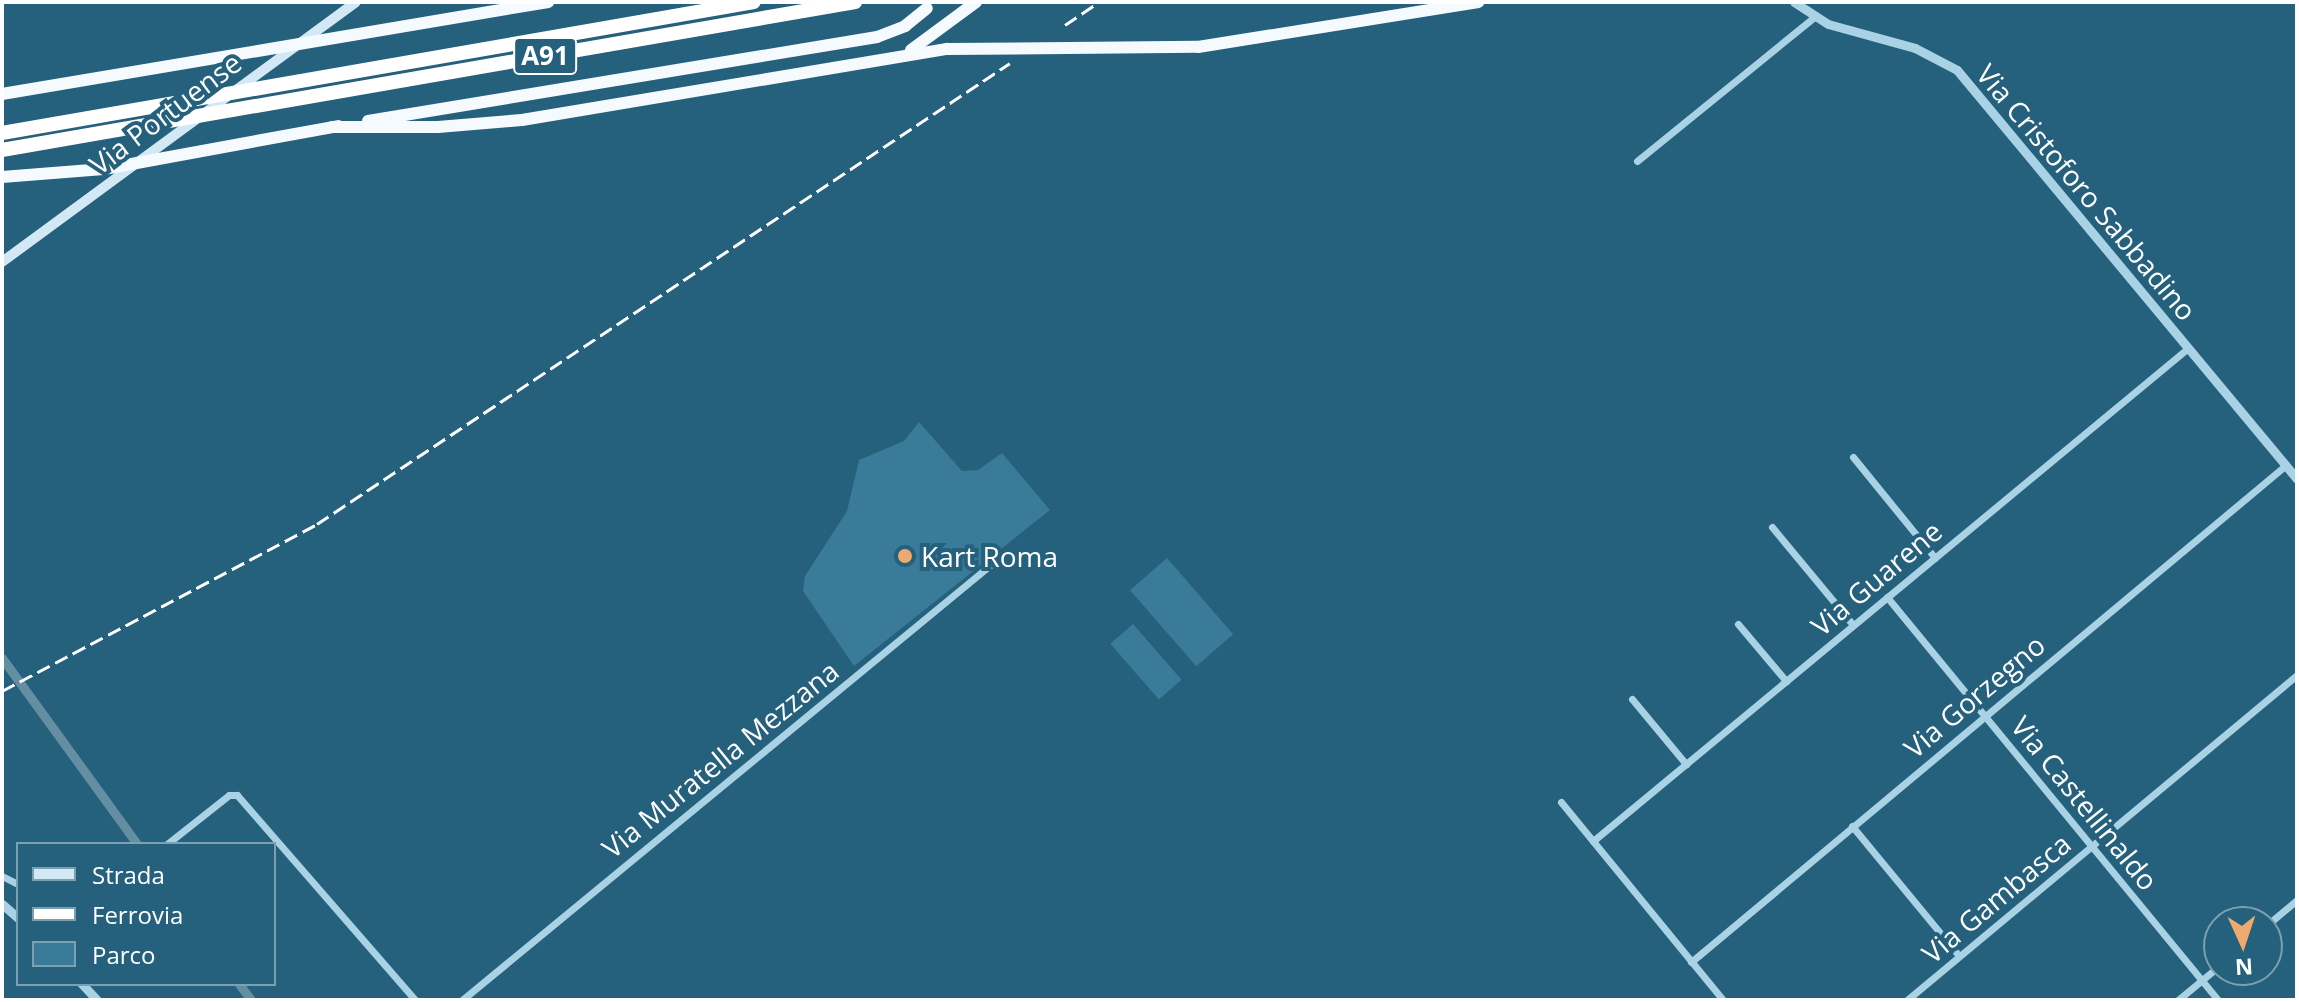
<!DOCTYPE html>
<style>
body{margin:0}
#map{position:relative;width:2299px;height:1002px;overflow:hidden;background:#25607c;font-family:"Open Sans",sans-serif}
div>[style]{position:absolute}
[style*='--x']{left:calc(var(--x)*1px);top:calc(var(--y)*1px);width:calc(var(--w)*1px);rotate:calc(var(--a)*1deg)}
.green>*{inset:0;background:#397b99;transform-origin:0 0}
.canal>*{height:9px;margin:-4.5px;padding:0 4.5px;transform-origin:4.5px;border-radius:4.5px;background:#648ea1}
.minor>*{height:7px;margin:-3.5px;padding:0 3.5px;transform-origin:3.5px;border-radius:3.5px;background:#a9d2e5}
.tertiary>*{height:9px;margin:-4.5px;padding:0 4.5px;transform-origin:4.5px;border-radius:4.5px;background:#a9d2e5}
.secondary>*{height:10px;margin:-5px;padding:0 5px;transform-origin:5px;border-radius:5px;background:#d2e9f5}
.trunk>*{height:12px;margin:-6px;padding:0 6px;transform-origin:6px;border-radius:6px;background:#f4fafe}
.motorway>*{height:14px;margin:-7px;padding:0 7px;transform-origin:7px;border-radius:7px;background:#fff}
.rail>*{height:3px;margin-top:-1.5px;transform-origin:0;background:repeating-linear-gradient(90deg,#fff 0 14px,transparent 0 20px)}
.dots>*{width:22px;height:22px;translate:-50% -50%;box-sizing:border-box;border:4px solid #25607c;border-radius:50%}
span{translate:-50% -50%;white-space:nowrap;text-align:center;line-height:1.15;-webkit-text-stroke:8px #25607c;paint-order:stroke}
.shield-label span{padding:2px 6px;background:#25607c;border:2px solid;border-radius:6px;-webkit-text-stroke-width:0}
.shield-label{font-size:26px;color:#fff;font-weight:700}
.street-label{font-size:28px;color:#fff}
.poi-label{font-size:28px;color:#fff}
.left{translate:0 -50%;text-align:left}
.frame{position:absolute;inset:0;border:4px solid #fff;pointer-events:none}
.legend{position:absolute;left:16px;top:842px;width:260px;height:144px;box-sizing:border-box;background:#25607c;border:2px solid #7ca0b0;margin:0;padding:10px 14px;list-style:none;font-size:24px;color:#fff}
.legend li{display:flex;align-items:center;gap:16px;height:40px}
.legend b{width:40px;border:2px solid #7ca0b0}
.north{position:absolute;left:2203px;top:906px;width:80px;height:80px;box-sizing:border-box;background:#25607c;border:2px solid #7ca0b0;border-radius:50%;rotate:177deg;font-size:22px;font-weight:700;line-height:32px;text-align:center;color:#fff}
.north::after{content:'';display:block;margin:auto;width:28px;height:36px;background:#eeaa6e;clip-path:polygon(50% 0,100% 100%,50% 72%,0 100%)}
</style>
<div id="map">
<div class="green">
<div style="clip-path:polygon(919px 422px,962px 471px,978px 470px,1002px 453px,1050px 510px,854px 666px,803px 591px,805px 576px,847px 511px,859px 460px,904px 441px)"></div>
<div style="left:1167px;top:558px;width:101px;height:49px;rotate:49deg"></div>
<div style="left:1133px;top:624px;width:74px;height:30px;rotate:49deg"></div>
</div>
<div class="canal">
<div style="--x:2;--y:658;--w:230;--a:54"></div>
<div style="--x:239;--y:984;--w:20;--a:53"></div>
</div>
<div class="minor">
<div style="--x:1637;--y:161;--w:228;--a:-39.1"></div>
<div style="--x:1853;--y:457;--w:130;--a:50.9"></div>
<div style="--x:1772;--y:527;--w:127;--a:50.4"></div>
<div style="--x:1887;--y:597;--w:522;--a:50.6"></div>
<div style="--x:1738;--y:624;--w:75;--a:49.9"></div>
<div style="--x:1632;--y:699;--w:85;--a:50.3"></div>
<div style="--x:1561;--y:802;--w:256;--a:50.7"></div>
<div style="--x:1852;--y:826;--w:168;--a:50.5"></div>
<div style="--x:1593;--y:841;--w:773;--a:-39.64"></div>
<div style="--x:167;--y:844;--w:79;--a:-38.3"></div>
<div style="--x:229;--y:795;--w:8;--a:0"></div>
<div style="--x:237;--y:795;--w:271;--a:49"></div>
<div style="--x:2;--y:876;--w:18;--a:27"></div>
<div style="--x:2267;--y:925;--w:39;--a:-40"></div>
<div style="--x:1691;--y:962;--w:775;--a:-39.87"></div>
<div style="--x:462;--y:1000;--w:705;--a:-39.47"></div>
<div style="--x:1907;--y:1000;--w:508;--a:-39.81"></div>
<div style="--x:2178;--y:1000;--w:53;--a:-39.7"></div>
</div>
<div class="tertiary">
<div style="--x:1794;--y:2;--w:40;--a:32.9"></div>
<div style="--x:1828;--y:24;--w:90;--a:15.4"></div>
<div style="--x:1915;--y:48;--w:47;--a:27.6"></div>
<div style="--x:1957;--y:70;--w:532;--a:50.26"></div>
<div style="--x:2;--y:904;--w:21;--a:41"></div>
<div style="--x:82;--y:984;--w:22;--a:47"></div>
</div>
<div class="secondary">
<div style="--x:2;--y:262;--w:439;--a:-36.3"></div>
</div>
<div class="trunk">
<div style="--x:911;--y:50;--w:81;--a:-36.4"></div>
<div style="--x:2;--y:94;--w:554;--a:-9.56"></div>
<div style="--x:368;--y:121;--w:516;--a:-9.37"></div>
<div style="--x:877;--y:37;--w:30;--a:-21"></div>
<div style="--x:905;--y:26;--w:28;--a:-39"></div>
<div style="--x:332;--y:127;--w:106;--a:0"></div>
<div style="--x:438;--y:127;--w:84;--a:-4.8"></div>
<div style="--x:522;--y:120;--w:431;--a:-9.5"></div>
<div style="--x:947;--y:49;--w:251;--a:-0.5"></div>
<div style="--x:1198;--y:47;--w:284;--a:-9.1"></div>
<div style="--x:2;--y:177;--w:102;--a:-4.5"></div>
<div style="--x:104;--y:169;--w:238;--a:-10.4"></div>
</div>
<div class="motorway">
<div style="--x:2;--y:133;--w:763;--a:-9.88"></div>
<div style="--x:2;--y:150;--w:866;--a:-9.84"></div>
</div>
<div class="rail">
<div style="--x:1065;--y:25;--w:41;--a:-34.1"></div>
<div style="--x:2;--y:691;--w:357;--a:-27.9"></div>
<div style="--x:317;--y:524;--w:832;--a:-33.63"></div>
</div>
<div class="dots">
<div style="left:905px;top:556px;background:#eeaa6e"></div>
</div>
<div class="shield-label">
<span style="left:545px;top:56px">A91</span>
</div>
<div class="street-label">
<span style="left:165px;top:113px;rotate:-37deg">Via Portuense</span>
<span style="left:2087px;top:192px;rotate:50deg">Via Cristoforo Sabbadino</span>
<span style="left:1876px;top:578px;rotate:-40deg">Via Guarene</span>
<span style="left:1974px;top:696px;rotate:-40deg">Via Gorzegno</span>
<span style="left:720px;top:759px;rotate:-39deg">Via Muratella Mezzana</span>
<span style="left:2085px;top:803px;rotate:51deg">Via Castellinaldo</span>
<span style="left:1996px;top:898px;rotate:-40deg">Via Gambasca</span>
</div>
<div class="poi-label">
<span class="left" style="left:921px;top:556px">Kart Roma</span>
</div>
<div class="frame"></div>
<ul class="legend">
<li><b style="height:10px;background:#d2e9f5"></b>Strada</li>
<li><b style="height:10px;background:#fff"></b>Ferrovia</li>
<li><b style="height:22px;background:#397b99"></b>Parco</li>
</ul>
<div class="north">N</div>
</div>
